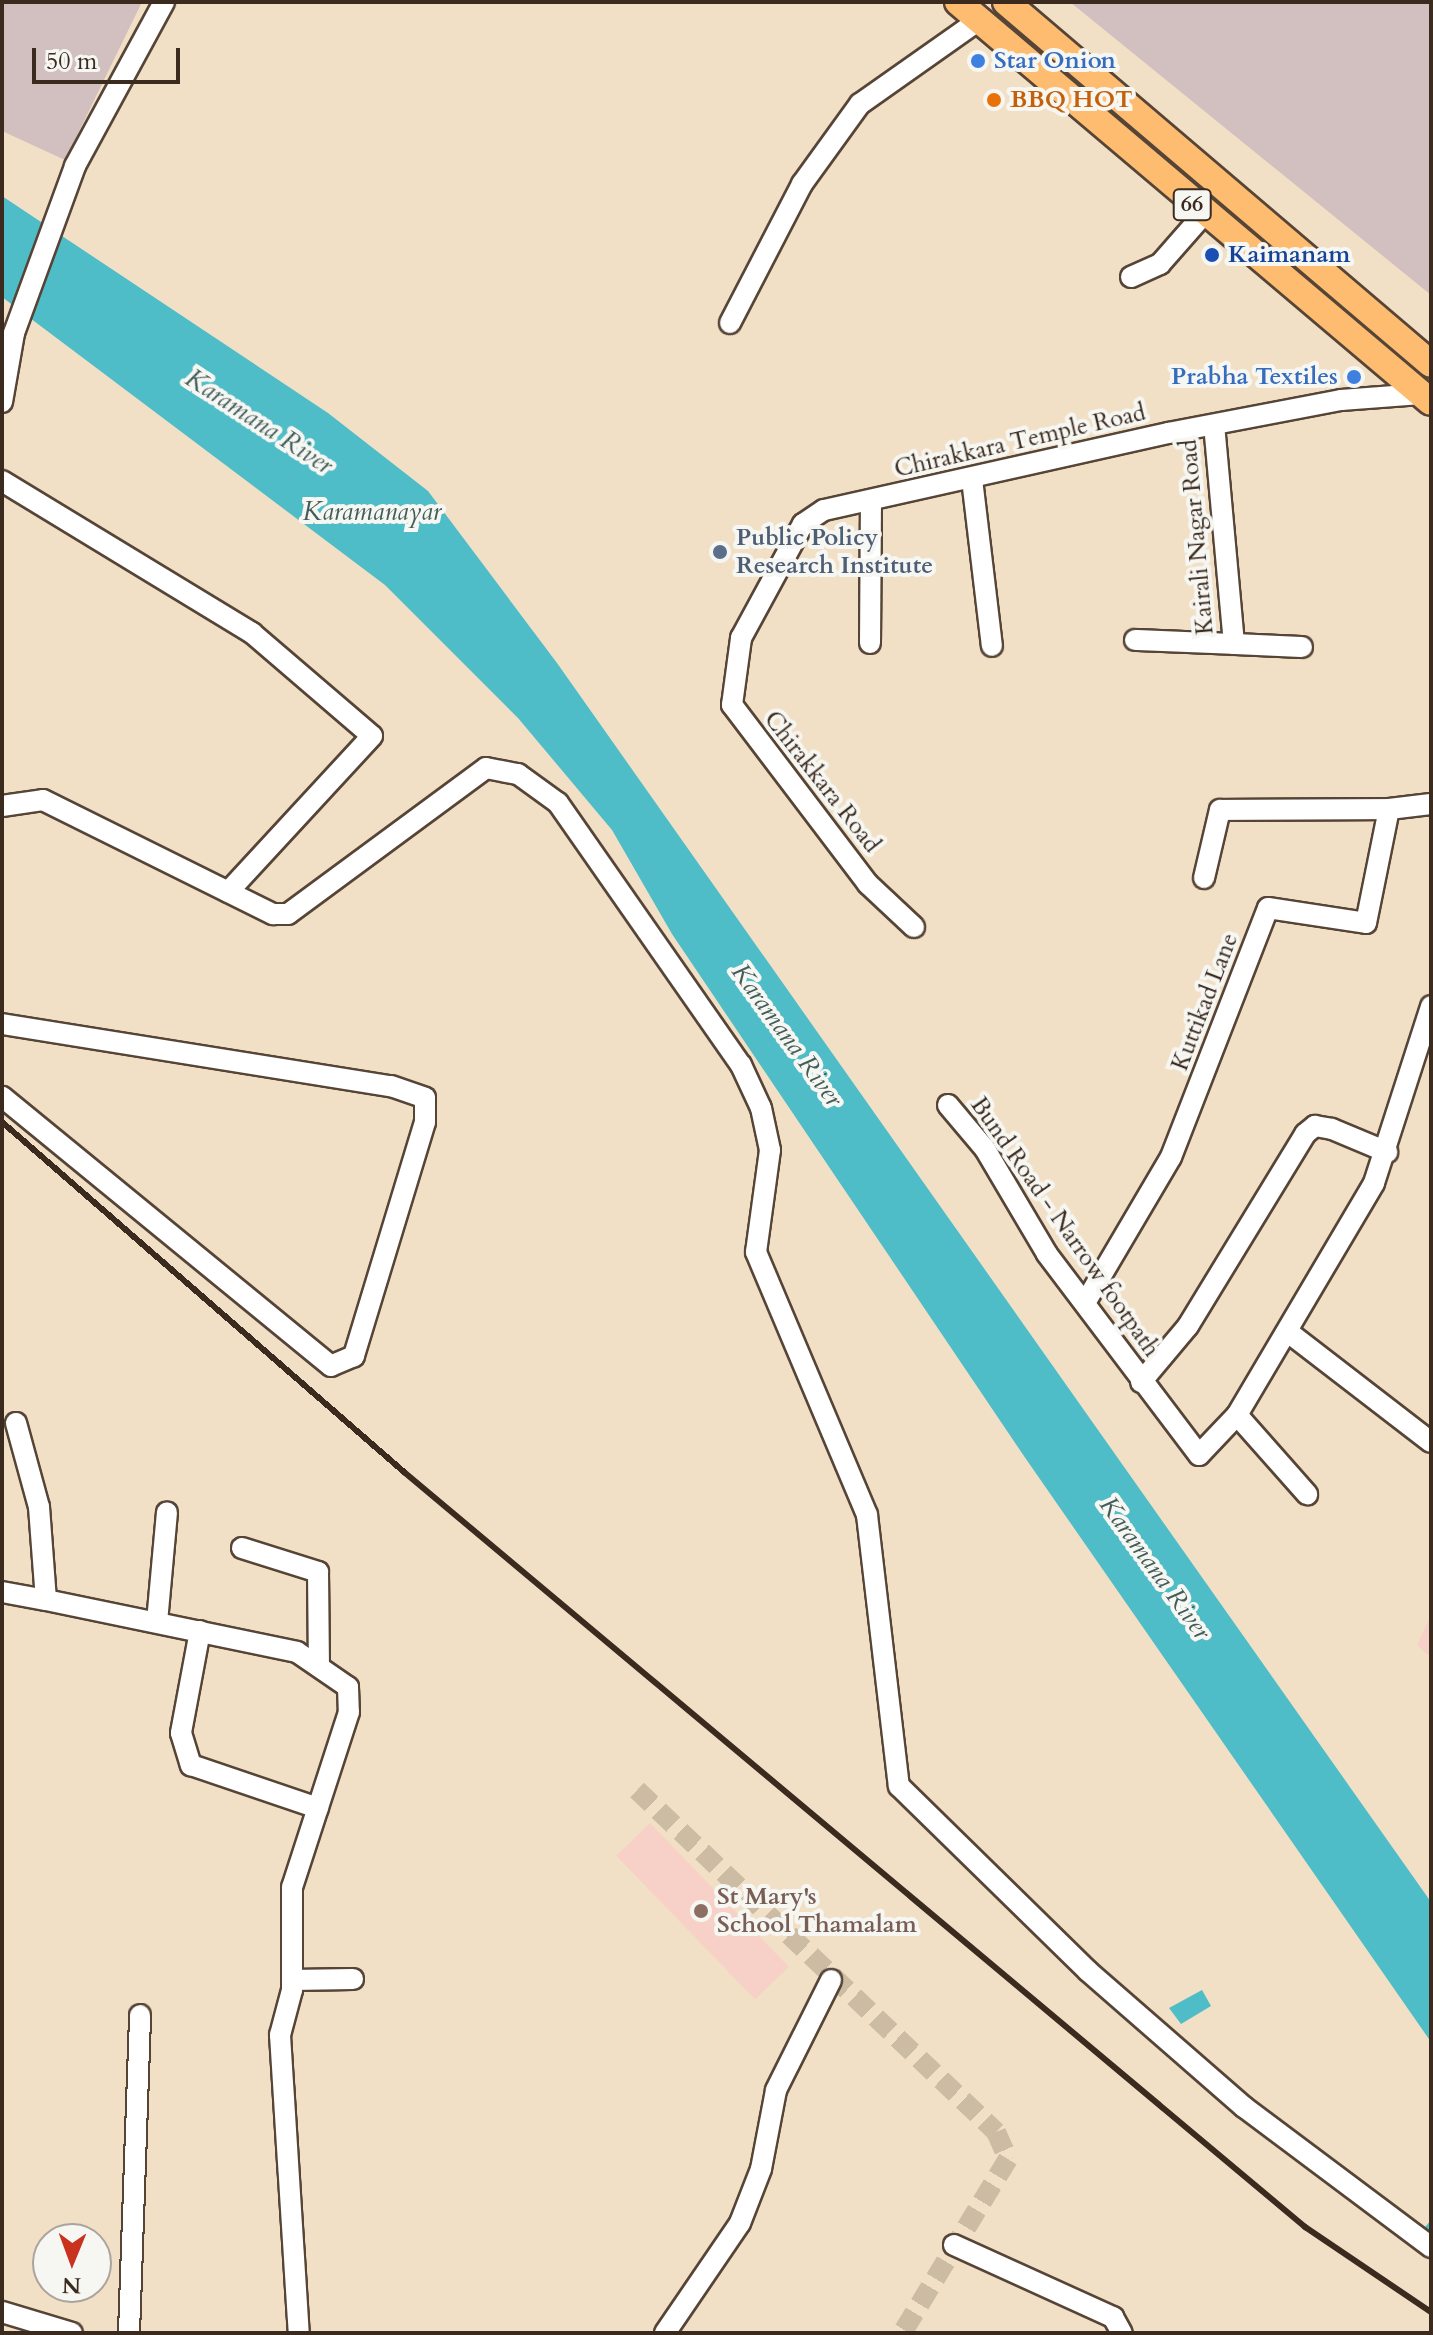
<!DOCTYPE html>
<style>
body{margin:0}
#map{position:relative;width:1433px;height:2335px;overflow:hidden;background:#f2e0c6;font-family:Cardo,serif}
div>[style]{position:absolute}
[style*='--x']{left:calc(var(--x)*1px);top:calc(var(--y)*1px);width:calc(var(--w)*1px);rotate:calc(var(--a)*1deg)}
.built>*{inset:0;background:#f7d1c7;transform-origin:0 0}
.industrial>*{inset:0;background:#d2bfc0}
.water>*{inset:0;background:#4fbdc7}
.stream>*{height:6px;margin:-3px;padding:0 3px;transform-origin:3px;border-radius:3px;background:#4fbdc7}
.minor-tunnel>*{height:20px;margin-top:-10px;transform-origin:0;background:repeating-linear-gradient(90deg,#cdbca4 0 20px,transparent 0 30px)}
.roads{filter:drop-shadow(2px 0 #564537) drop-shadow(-2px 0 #564537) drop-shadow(0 2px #564537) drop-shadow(0 -2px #564537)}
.minor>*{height:20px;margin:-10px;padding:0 10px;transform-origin:10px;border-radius:10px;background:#fff}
.major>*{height:26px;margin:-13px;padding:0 13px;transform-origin:13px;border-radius:13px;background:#febc70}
.rail>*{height:6px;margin:-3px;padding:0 3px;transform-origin:3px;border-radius:3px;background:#3b2a1e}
.dots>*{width:22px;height:22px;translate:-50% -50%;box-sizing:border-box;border:4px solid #f6f6f2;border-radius:50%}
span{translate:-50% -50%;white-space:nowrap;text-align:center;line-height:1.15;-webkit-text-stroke:8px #f6f6f2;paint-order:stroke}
.shield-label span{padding:2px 6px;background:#f6f6f2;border:2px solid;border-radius:6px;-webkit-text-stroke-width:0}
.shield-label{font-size:22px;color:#3b2a1e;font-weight:700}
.shop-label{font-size:24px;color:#366cbe;font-weight:700}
.left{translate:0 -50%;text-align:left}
.right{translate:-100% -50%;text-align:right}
.food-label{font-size:24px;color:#c56008;font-weight:700}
.transit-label{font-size:24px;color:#164399;font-weight:700}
.street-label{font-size:24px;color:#3b2a1e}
.service-label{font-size:24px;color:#4e5e75;font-weight:700}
.education-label{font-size:24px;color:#785e54;font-weight:700}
.water-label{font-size:26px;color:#425d59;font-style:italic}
.frame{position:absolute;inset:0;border:4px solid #3b2a1e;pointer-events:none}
.north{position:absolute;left:32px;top:2223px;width:80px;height:80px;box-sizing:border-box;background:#f6f6f2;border:2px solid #aba49d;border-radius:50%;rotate:181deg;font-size:22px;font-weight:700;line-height:32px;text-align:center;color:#3b2a1e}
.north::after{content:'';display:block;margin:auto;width:28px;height:36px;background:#c8321e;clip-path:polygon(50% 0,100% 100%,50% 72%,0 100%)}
.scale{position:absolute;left:32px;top:48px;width:148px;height:36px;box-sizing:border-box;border:4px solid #3b2a1e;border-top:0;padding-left:10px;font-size:24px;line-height:28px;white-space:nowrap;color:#3b2a1e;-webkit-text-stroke:6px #f6f6f2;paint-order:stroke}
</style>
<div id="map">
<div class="built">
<div style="clip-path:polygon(1431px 1615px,1431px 1658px,1417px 1645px)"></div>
<div style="left:650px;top:1823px;width:200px;height:47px;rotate:46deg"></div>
</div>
<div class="industrial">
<div style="clip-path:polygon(2px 2px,142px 2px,65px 160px,2px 131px)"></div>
<div style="clip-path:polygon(1070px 2px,1431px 2px,1431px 295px)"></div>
</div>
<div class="water">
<div style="clip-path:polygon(2px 196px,328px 413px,428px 491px,557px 663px,1431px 1902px,1431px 2042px,1026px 1459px,672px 934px,612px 830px,518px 718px,385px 585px,2px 297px)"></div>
<div style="clip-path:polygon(1202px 1990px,1211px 2006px,1181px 2024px,1169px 2008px)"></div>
</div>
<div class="stream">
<div style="--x:1421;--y:2236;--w:15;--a:-48"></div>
</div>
<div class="minor-tunnel">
<div style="--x:637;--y:1790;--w:496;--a:43.6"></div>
<div style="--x:996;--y:2132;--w:30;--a:66"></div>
<div style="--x:1008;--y:2159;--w:204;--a:121.3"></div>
</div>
<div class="roads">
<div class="minor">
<div style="--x:1131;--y:277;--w:32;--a:-24"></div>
<div style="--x:1160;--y:264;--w:67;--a:-48.7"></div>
<div style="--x:730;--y:323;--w:157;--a:-62.6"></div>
<div style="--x:802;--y:184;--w:99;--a:-54.1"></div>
<div style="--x:860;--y:104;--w:146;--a:-35.2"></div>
<div style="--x:2;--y:402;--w:70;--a:-80.1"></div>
<div style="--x:14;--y:333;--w:178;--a:-69.9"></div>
<div style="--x:75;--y:166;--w:187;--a:-61.5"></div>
<div style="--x:972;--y:479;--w:168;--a:83.2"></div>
<div style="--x:2;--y:481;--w:293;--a:31.3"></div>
<div style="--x:252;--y:633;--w:158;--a:40.6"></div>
<div style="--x:372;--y:736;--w:212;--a:132.7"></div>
<div style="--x:1135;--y:640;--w:99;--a:2.3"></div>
<div style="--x:1234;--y:644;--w:219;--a:-95.2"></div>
<div style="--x:870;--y:643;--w:141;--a:-89.6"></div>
<div style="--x:1234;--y:644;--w:68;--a:2.5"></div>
<div style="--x:2;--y:806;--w:41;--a:-8.3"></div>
<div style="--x:43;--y:800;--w:257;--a:26.4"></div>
<div style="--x:273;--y:914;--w:15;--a:0"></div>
<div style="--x:288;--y:914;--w:246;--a:-36.4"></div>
<div style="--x:486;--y:768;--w:33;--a:11"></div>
<div style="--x:518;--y:774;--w:49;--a:35.9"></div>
<div style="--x:558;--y:803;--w:320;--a:55.1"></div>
<div style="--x:741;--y:1065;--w:47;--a:65.1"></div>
<div style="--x:761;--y:1108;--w:43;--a:77.9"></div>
<div style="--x:770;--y:1150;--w:103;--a:97.8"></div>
<div style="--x:756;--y:1252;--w:285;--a:67.1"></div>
<div style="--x:867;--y:1515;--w:273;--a:83.3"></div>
<div style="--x:899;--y:1786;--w:264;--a:44.4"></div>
<div style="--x:1088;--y:1971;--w:207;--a:41.1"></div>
<div style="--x:1244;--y:2107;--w:234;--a:36.8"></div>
<div style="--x:1204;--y:878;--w:70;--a:-76.8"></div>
<div style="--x:1220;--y:810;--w:169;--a:-0.3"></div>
<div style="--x:914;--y:927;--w:63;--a:-136.9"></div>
<div style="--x:868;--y:884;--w:225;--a:-127.2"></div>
<div style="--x:732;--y:705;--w:68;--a:-82.3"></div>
<div style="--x:741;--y:638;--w:130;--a:-61.5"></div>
<div style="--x:803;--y:524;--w:25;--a:-34"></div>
<div style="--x:824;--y:510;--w:353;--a:-12.6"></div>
<div style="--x:1168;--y:433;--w:176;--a:-10.8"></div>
<div style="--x:1341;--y:400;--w:80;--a:-4.3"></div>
<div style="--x:2;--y:1024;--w:394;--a:9.1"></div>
<div style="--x:391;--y:1086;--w:36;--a:19"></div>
<div style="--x:425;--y:1098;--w:24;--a:90"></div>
<div style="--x:425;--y:1122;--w:245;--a:106.9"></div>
<div style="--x:354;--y:1356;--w:25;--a:157"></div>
<div style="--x:331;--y:1366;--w:425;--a:-140.7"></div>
<div style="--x:948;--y:1105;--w:57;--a:49.9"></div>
<div style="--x:985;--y:1149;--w:122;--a:59.4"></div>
<div style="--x:1047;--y:1254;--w:252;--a:52.9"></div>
<div style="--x:1199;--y:1455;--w:55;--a:-46.5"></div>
<div style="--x:1237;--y:1415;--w:269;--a:-59.4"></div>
<div style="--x:1374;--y:1183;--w:186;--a:-72.1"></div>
<div style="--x:1085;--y:1303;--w:169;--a:-59.5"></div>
<div style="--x:1171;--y:1157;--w:267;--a:-68.7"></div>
<div style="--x:1268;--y:908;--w:99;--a:8.7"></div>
<div style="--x:1366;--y:923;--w:116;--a:-78.6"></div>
<div style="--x:1389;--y:809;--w:42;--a:-6.8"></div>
<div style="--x:1288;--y:1332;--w:180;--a:37.6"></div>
<div style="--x:1141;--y:1382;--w:73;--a:-50"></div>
<div style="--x:1188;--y:1326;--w:225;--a:-58.6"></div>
<div style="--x:1305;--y:1134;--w:13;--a:-39"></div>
<div style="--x:1315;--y:1126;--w:17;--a:10"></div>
<div style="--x:1332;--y:1129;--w:60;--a:22.7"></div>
<div style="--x:1237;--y:1415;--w:106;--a:48.5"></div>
<div style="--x:16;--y:1423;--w:87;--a:74.7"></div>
<div style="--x:39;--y:1507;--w:93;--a:85.7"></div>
<div style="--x:46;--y:1600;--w:256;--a:11.7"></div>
<div style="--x:297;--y:1652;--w:62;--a:34.5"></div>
<div style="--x:348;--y:1687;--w:25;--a:88"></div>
<div style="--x:349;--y:1712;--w:184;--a:108"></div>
<div style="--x:292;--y:1887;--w:103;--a:90"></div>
<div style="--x:292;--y:1990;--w:47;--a:104.9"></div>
<div style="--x:280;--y:2035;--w:299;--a:86.4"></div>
<div style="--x:242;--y:1548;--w:80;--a:17.5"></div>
<div style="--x:318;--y:1572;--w:92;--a:89.4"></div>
<div style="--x:2;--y:1592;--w:45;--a:10.3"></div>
<div style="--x:157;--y:1622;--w:110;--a:-84.8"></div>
<div style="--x:200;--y:1631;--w:104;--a:100.6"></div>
<div style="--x:181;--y:1733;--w:34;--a:73"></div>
<div style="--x:191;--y:1765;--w:134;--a:18.7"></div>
<div style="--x:292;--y:1980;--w:61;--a:-0.9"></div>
<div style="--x:954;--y:2245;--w:175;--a:24.4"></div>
<div style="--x:1113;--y:2317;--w:18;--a:61"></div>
<div style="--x:2;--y:2312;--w:73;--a:16.7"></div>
<div style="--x:129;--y:2333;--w:318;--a:-88"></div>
<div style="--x:665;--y:2333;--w:133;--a:-55.7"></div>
<div style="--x:740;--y:2223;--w:58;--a:-68.7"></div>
<div style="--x:761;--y:2169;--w:80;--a:-79.2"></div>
<div style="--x:776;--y:2090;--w:123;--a:-63.4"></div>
</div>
<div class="major">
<div style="--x:958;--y:2;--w:619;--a:40.22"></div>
<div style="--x:1006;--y:2;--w:558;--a:40.42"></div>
</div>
</div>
<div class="rail">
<div style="--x:2;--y:1122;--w:533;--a:41.04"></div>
<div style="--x:404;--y:1472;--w:1176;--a:39.96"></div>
<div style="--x:1305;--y:2227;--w:152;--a:34"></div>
</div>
<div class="dots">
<div style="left:978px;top:61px;background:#3f7fe0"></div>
<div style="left:994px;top:100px;background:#e8710a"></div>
<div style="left:1212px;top:255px;background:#1a4fb4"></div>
<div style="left:1354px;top:377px;background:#3f7fe0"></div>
<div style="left:720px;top:552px;background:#5c6f8a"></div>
<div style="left:701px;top:1911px;background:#8d6e63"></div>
</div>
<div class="shield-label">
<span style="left:1192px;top:205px">66</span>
</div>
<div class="shop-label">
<span class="left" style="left:994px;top:61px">Star Onion</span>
<span class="right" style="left:1338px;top:377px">Prabha Textiles</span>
</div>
<div class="food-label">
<span class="left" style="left:1010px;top:100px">BBQ HOT</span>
</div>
<div class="transit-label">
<span class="left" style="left:1228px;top:255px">Kaimanam</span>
</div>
<div class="street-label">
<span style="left:1020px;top:441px;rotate:-13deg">Chirakkara Temple Road</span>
<span style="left:1197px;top:537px;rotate:-95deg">Kairali Nagar Road</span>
<span style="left:822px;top:782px;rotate:52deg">Chirakkara Road</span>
<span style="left:1205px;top:1002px;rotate:-69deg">Kuttikad Lane</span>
<span style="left:1065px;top:1227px;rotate:55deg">Bund Road - Narrow footpath</span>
</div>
<div class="service-label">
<span class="left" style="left:736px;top:552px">Public Policy<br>Research Institute</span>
</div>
<div class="education-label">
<span class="left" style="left:717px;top:1911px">St Mary's<br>School Thamalam</span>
</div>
<div class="water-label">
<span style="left:259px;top:422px;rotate:33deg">Karamana River</span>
<span style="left:372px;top:512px">Karamanayar</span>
<span style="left:787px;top:1035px;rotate:54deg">Karamana River</span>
<span style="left:1155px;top:1568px;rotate:54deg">Karamana River</span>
</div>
<div class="frame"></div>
<div class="north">N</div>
<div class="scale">50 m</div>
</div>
